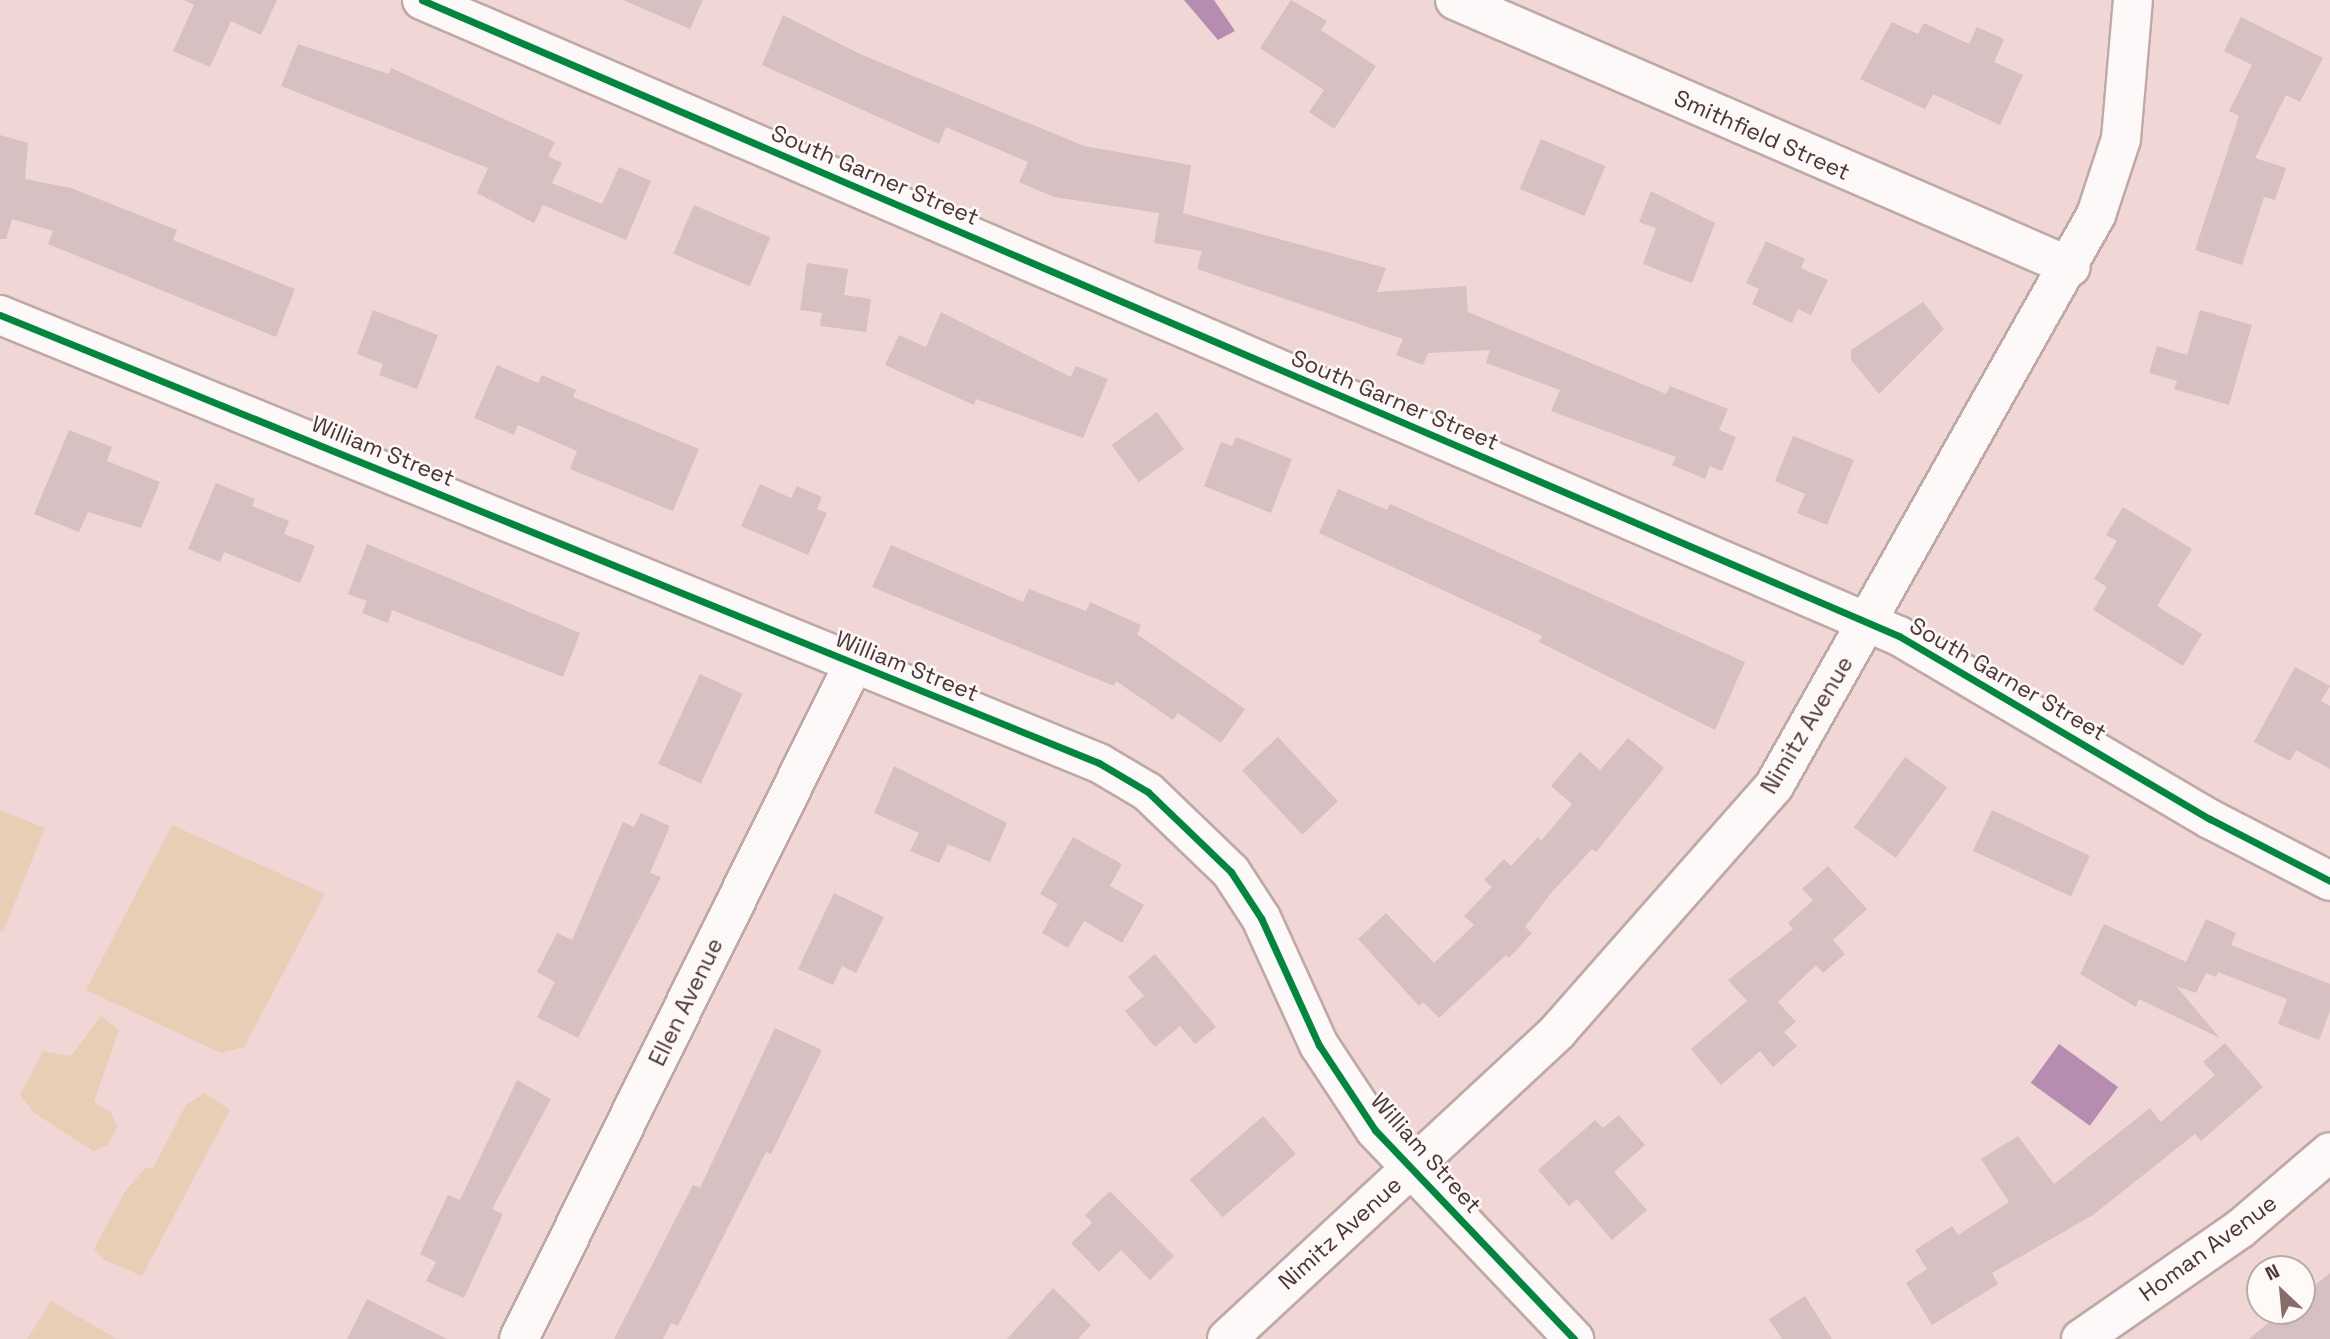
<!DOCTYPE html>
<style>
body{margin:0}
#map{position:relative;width:2330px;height:1339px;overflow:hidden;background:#f0d6d4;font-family:"Space Grotesk",sans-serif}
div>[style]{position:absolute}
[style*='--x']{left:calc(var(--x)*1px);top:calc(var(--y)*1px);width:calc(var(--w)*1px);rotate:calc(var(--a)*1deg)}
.green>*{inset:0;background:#e8ceb4}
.water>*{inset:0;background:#b68cb0;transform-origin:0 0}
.building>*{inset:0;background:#d7c0c2;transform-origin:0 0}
.roads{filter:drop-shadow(2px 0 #bea9a7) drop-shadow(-2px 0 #bea9a7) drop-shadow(0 2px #bea9a7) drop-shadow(0 -2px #bea9a7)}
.minor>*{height:38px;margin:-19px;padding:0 19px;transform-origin:19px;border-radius:19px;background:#fdf9f9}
.cycleway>*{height:7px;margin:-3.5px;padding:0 3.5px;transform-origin:3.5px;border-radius:3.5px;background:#00873e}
span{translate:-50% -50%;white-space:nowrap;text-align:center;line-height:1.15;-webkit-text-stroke:5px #fff9f8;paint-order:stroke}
.street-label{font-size:23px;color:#4c3533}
.north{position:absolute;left:2246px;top:1255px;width:70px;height:70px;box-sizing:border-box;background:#fff9f8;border:2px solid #b7aba9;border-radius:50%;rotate:334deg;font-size:19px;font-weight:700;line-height:28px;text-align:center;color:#4c3533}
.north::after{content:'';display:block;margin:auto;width:24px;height:32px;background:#856d6b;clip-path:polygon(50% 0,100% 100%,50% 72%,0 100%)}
</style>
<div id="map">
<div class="green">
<div style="clip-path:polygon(0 810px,45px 828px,3px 932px,0 930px)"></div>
<div style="clip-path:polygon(172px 825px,325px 894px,244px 1047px,221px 1053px,86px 990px)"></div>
<div style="clip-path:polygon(101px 1016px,119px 1030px,94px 1101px,111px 1113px,117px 1127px,108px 1145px,93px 1151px,33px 1112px,20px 1095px,43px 1051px,71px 1056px)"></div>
<div style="clip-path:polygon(205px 1093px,230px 1110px,142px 1276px,105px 1260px,94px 1249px,124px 1193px,145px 1168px,153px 1168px,186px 1105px)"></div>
<div style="clip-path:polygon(51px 1301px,58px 1305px,117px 1339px,27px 1339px)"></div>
</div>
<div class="water">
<div style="clip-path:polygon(1184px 0,1214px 0,1235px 31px,1218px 40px)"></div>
<div style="left:2059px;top:1044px;width:73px;height:48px;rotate:36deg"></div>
</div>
<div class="building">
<div style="clip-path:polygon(184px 0,277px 0,261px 35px,231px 21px,210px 67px,173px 51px,194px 5px)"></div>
<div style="clip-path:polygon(623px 0,703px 0,690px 29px)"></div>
<div style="clip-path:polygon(1291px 0,1327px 21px,1321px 30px,1376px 66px,1334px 129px,1309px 112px,1324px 90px,1260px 48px)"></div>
<div style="clip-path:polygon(783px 15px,860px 54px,1084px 146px,1191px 165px,1183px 213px,1386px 268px,1377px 292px,1466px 286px,1468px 312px,1666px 394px,1670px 386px,1728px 409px,1719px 430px,1736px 437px,1722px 471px,1710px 466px,1705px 479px,1672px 465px,1676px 457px,1551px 411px,1560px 390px,1486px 363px,1490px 350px,1428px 353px,1423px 365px,1396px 355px,1403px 339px,1197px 269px,1202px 251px,1154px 243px,1159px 213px,1054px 197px,1019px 182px,1028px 162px,946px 127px,939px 144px,762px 65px)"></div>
<div style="clip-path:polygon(2241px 17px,2323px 58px,2300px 102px,2286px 95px,2255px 158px,2286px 168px,2275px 200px,2264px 197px,2242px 265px,2195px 250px,2239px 116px,2229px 111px,2252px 65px,2224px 51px)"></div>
<div style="clip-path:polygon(1892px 22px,1918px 34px,1924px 23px,1969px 44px,1977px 27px,2004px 39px,1994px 62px,2023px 75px,2000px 125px,1933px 94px,1925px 109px,1860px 79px)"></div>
<div style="clip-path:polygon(298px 44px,389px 74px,391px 68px,555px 142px,548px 156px,562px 163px,552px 183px,602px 204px,619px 167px,651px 181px,626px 240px,543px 205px,534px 223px,477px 193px,488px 168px,281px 86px)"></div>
<div style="clip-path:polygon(0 135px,28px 143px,25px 179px,71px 188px,177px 230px,173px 240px,295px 289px,276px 337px,48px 244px,53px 231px,12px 219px,6px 239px,0 239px)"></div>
<div style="left:1541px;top:139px;width:70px;height:54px;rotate:23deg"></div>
<div style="clip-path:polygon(1651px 191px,1715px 223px,1692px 283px,1643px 264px,1656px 228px,1639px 222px)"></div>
<div style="left:694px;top:205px;width:83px;height:53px;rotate:23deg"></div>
<div style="clip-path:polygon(1766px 241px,1805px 259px,1801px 268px,1828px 280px,1811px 315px,1798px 309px,1792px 323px,1752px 304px,1759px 289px,1746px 283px)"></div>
<div style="clip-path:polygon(807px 263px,848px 269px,844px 295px,871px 299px,866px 332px,820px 326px,822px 313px,800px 310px)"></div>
<div style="clip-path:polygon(1923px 302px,1944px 329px,1879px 394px,1851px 360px,1851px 350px)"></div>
<div style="clip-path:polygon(373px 310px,438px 335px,417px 389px,379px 375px,383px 364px,357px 354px)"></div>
<div style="clip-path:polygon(2200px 310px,2252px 325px,2229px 405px,2174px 389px,2177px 381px,2149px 373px,2157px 346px,2187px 355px)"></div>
<div style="clip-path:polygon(941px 312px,1071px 377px,1076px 366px,1108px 379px,1083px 438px,976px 399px,974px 405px,885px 365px,899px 335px,926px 347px)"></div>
<div style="clip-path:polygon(497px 365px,538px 383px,542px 375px,576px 390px,573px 397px,699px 449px,673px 511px,570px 469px,577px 451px,518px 425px,514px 435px,474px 418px)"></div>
<div style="left:1157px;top:412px;width:46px;height:56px;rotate:54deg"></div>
<div style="clip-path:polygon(69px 430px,112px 447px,107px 461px,160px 482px,141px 528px,88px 512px,79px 532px,34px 514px)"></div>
<div style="clip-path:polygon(1793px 436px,1854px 460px,1827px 525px,1797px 513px,1805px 494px,1775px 481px)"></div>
<div style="clip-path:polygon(1236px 437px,1292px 459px,1271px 513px,1204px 486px,1221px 442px,1232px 446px)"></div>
<div style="clip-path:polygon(216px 483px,255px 499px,252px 506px,289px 521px,284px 534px,315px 546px,300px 583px,224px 552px,220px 562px,188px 549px)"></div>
<div style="clip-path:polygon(760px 484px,791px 498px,797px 486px,822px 497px,817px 509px,827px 513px,808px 555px,741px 526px)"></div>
<div style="clip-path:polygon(1338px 489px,1387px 510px,1390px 504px,1745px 662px,1715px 730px,1539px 642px,1542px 636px,1319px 533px)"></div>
<div style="clip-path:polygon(2123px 507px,2192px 549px,2157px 606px,2202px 634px,2183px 666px,2093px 610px,2107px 587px,2094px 579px,2117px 541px,2106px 535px)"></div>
<div style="clip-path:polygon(367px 544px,580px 633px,563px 677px,392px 610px,388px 623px,362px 613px,367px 601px,348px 594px)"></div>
<div style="clip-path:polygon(891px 545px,1023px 602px,1029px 589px,1086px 611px,1090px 602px,1141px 625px,1137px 634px,1245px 709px,1221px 743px,1178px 713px,1173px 720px,1116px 681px,1114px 686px,872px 587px)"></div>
<div style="clip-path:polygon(2295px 667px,2330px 686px,2321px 701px,2330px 706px,2330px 769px,2296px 750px,2290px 761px,2254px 742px)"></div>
<div style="left:700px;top:674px;width:47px;height:99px;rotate:25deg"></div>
<div style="left:1278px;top:737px;width:88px;height:49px;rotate:47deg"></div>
<div style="clip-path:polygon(1628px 738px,1664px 768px,1596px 852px,1592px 849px,1552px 892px,1525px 927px,1532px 933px,1509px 958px,1506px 955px,1439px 1018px,1423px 1002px,1419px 1006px,1358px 939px,1386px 913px,1434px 963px,1474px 925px,1464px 916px,1492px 887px,1484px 880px,1504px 859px,1511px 866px,1538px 837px,1541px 841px,1572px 804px,1551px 786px,1580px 752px,1600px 770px)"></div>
<div style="left:1905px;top:757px;width:52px;height:87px;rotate:36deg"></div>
<div style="clip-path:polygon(894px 766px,1007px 823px,990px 862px,948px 844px,939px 863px,910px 851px,919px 833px,874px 813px)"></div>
<div style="left:1992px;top:810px;width:108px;height:45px;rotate:25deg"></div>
<div style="clip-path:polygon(641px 813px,670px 826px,650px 873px,661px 877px,578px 1038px,537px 1017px,555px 982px,537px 972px,557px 933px,572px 940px,623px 822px,634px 827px)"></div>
<div style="clip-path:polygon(1073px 837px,1122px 864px,1110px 886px,1144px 905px,1122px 943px,1084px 921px,1068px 948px,1042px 933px,1058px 904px,1040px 894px)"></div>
<div style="clip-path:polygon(1828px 866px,1867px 909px,1833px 940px,1845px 954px,1823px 973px,1816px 965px,1778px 1002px,1796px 1022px,1784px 1032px,1797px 1046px,1773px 1067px,1760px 1051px,1721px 1085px,1691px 1049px,1747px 1001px,1728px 980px,1793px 929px,1788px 923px,1813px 900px,1802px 889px)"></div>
<div style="clip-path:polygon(834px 893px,884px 917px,856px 973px,842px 966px,833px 985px,798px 969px)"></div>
<div style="clip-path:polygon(2206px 919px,2236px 933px,2231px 945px,2330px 984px,2330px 1011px,2319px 1040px,2278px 1024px,2287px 999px,2218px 972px,2216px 977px,2206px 973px,2196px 993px,2176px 986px,2220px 1038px,2139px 999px,2136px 1007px,2080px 974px,2104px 924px,2186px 962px)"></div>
<div style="clip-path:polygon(1155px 954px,1216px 1027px,1195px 1044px,1180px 1026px,1155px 1047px,1125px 1011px,1144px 996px,1128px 977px)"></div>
<div style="clip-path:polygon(775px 1028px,822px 1050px,771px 1154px,766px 1152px,678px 1326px,671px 1323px,663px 1339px,614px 1339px,693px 1185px,700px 1188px)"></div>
<div style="clip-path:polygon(2225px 1043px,2263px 1087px,2201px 1141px,2195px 1134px,2093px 1215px,1992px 1273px,1998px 1284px,1932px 1325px,1906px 1283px,1927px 1269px,1915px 1250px,1952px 1226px,1958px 1235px,2009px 1202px,1981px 1159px,2018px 1136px,2054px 1184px,2150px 1108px,2161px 1122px,2215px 1075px,2203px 1062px)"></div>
<div style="clip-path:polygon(517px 1080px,551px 1099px,492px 1209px,503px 1214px,464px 1298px,426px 1281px,436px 1262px,420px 1254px,448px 1195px,460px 1200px)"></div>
<div style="clip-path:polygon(1619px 1115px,1645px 1145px,1614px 1172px,1647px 1210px,1612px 1240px,1577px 1199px,1569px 1206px,1538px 1170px,1595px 1120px,1603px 1128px)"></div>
<div style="left:1263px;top:1116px;width:50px;height:97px;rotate:49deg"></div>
<div style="clip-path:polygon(1110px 1191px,1174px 1256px,1150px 1280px,1121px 1250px,1099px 1272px,1071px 1243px,1092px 1223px,1085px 1215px)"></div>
<div style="clip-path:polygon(2330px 1273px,2330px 1339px,2249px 1339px,2283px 1311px,2302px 1311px,2302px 1296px)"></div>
<div style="clip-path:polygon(1053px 1288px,1091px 1325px,1078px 1339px,1007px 1339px)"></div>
<div style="clip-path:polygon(1805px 1296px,1832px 1339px,1782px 1339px,1769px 1319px)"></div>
<div style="clip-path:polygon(367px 1299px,447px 1339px,347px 1339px)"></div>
</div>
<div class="roads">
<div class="minor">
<div style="--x:422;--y:0;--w:1608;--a:23.3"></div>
<div style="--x:1899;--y:636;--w:361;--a:30.5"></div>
<div style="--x:2210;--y:819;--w:135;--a:27.3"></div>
<div style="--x:1455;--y:0;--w:671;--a:23.43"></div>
<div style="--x:0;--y:315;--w:1187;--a:22.18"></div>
<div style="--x:1099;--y:763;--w:57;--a:30.6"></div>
<div style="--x:1148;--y:792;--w:115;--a:43.9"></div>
<div style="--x:1231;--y:872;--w:55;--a:56.9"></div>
<div style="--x:1261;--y:918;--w:140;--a:65.5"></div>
<div style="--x:1319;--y:1045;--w:102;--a:56.6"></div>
<div style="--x:1375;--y:1130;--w:289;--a:46.4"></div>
<div style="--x:519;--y:1339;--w:752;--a:-63.64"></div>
<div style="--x:1227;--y:1339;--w:452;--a:-42.9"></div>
<div style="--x:1558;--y:1031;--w:327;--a:-48.6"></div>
<div style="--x:1774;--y:786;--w:656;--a:-60.58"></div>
<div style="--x:2096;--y:215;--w:80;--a:-71.8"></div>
<div style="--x:2121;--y:139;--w:140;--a:-85.1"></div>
<div style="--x:2081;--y:1339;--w:193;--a:-34.7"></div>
<div style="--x:2240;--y:1229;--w:118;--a:-40.5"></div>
</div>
</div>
<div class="cycleway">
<div style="--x:422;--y:0;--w:1608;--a:23.3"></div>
<div style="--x:1899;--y:636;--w:361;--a:30.5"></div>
<div style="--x:2210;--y:819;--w:135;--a:27.3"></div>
<div style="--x:0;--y:315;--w:1187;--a:22.18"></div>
<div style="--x:1099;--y:763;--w:57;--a:30.6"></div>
<div style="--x:1148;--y:792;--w:115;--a:43.9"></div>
<div style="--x:1231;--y:872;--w:55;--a:56.9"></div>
<div style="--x:1261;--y:918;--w:140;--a:65.5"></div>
<div style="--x:1319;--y:1045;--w:102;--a:56.6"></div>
<div style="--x:1375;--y:1130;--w:289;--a:46.4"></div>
</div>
<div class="street-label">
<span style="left:1762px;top:135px;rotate:24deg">Smithfield Street</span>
<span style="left:875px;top:175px;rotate:23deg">South Garner Street</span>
<span style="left:1395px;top:400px;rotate:23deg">South Garner Street</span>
<span style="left:383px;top:451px;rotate:22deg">William Street</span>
<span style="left:907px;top:666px;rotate:22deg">William Street</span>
<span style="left:2008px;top:679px;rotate:30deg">South Garner Street</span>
<span style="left:1807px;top:725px;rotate:-59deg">Nimitz Avenue</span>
<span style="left:686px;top:1002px;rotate:-64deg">Ellen Avenue</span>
<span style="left:1426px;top:1153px;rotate:48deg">William Street</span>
<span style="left:1340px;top:1233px;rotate:-42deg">Nimitz Avenue</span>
<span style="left:2208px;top:1248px;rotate:-36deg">Homan Avenue</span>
</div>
<div class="north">N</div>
</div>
